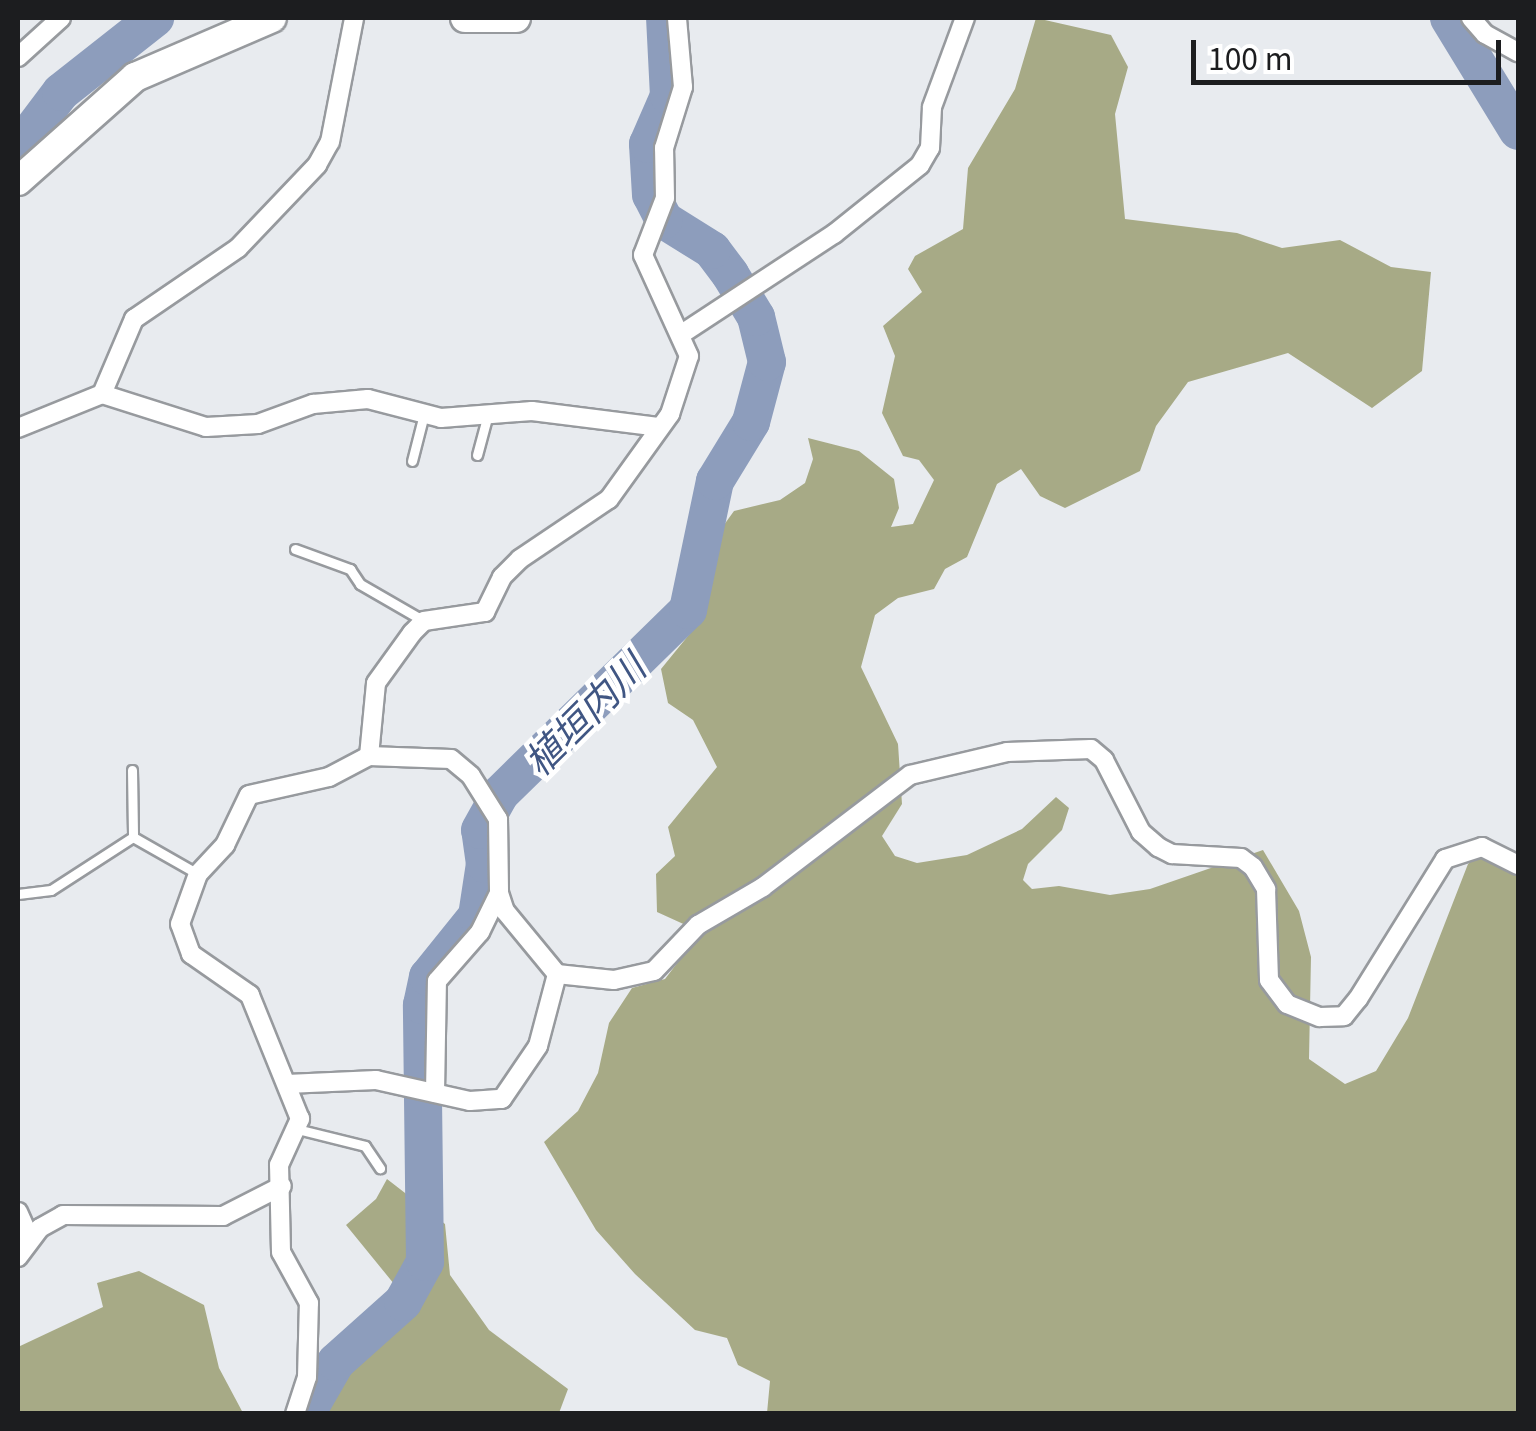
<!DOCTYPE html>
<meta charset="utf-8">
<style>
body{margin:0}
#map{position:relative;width:1536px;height:1431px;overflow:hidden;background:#e8ebef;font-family:Georgia,"Noto Sans JP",serif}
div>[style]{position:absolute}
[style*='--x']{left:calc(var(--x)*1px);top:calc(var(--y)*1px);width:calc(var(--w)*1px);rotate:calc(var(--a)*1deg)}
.forest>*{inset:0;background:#a7aa86}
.river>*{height:38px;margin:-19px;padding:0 19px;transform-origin:19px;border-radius:19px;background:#8d9dbc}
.roads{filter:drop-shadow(2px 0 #979a9e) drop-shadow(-2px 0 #979a9e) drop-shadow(0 2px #979a9e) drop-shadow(0 -2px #979a9e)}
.service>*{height:9px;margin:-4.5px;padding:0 4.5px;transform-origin:4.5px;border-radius:4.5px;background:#fff}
.minor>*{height:18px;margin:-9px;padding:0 9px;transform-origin:9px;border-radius:9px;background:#fff}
.primary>*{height:28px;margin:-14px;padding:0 14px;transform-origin:14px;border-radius:14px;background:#fff}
span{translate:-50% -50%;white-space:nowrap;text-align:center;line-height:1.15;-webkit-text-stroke:9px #fff;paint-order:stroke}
.water-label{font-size:38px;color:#405683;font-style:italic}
.frame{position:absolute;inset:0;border:20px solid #1c1d1f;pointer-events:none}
.scale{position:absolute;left:1191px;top:40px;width:310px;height:45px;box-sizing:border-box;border:5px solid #1c1d1f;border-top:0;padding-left:12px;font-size:30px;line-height:35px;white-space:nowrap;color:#1c1d1f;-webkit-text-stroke:8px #fff;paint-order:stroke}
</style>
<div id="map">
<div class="forest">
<div style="clip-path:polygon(1036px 18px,1111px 35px,1128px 67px,1115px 114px,1125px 219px,1237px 233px,1282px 248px,1340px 240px,1391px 267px,1431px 272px,1422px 371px,1372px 408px,1288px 353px,1188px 382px,1156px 426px,1140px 471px,1065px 508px,1040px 496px,1021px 469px,997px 484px,967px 557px,945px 569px,934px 589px,898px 598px,875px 615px,861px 667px,898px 744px,902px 804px,882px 836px,895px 856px,917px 863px,967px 855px,1022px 829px,1056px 797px,1069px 808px,1062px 830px,1028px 864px,1023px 880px,1032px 889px,1059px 886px,1110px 895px,1150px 889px,1263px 850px,1299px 911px,1311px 957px,1309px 1059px,1345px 1084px,1376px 1071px,1408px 1018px,1468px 864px,1483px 850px,1518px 854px,1518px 1413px,767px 1413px,770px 1381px,738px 1365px,727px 1338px,695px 1330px,635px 1274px,596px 1230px,544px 1142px,578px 1111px,598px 1073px,609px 1023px,632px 988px,665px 979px,701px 932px,657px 912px,656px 874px,675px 856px,668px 827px,717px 767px,693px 720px,668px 703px,661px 669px,701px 620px,721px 529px,734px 511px,780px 500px,805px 483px,813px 459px,808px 438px,859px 451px,894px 479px,899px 508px,891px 527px,913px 524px,934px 480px,919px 460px,903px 456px,882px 413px,895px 356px,883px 326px,922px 292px,908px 269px,915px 256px,963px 229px,968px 168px,1015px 89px)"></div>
<div style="clip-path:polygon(387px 1179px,445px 1224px,450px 1275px,489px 1330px,568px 1389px,559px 1413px,311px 1413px,343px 1367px,412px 1306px,346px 1225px,376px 1199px)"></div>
<div style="clip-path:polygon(139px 1271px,204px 1305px,219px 1368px,243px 1413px,18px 1413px,18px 1347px,103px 1307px,97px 1283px)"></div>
</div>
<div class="river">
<div style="--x:1449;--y:18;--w:132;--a:58.6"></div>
<div style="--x:18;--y:149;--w:71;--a:-53"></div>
<div style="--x:61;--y:92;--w:120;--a:-38.2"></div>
<div style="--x:306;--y:1414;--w:60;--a:-60"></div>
<div style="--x:336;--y:1362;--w:90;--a:-41.8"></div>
<div style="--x:403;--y:1302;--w:46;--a:-61.2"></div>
<div style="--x:425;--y:1262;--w:257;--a:-90.7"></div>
<div style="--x:422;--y:1005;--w:29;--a:-78"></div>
<div style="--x:428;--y:977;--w:78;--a:-51.2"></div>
<div style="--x:477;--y:916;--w:53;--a:-81.3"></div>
<div style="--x:485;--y:864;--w:34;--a:-98"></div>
<div style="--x:480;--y:830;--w:41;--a:-60.9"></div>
<div style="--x:500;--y:794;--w:263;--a:-44.4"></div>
<div style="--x:688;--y:610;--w:132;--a:-78.2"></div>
<div style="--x:715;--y:481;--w:69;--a:-58.6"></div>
<div style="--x:751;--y:422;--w:62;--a:-75.1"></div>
<div style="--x:767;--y:362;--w:46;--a:-103.7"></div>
<div style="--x:756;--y:317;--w:50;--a:-121.2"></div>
<div style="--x:730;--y:274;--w:30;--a:-127"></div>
<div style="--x:712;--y:250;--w:57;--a:-148"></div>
<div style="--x:664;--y:220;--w:28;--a:-117"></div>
<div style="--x:651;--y:195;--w:51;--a:-93.4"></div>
<div style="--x:648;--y:144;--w:52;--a:-66.4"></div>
<div style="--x:669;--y:96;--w:78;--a:-92.9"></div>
</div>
<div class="roads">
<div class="service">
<div style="--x:477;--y:455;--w:39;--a:-75"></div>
<div style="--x:412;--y:461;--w:49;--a:-75.7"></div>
<div style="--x:295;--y:549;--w:59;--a:20"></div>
<div style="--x:350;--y:569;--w:18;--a:56"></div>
<div style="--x:360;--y:584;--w:74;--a:30"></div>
<div style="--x:132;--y:770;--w:67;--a:89.1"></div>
<div style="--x:133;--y:837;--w:75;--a:29.6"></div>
<div style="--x:18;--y:894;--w:33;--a:-7"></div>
<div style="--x:51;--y:890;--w:98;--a:-32.9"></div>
<div style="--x:301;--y:1130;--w:66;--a:14"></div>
<div style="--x:365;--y:1146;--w:27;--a:56"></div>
</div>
<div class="minor">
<div style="--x:1471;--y:18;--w:21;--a:49"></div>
<div style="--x:1485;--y:34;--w:38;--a:29"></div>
<div style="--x:18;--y:57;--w:58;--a:-42.2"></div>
<div style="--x:683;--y:333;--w:181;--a:-33.3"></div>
<div style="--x:834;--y:234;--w:110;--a:-38.7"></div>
<div style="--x:920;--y:165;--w:20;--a:-60"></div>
<div style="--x:930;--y:148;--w:41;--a:-87.2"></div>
<div style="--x:932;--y:107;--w:95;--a:-69.7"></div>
<div style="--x:102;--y:394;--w:82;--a:-66.9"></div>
<div style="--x:134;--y:319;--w:126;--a:-34.3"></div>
<div style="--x:238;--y:248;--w:115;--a:-46.4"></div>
<div style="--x:317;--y:165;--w:26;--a:-61"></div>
<div style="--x:330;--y:142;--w:126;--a:-79"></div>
<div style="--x:18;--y:428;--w:91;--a:-22"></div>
<div style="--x:102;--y:394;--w:109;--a:17.6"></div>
<div style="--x:206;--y:427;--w:52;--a:-3.3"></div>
<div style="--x:258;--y:424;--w:59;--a:-20"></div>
<div style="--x:313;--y:404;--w:55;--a:-5.2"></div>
<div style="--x:368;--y:399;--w:75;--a:14.6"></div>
<div style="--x:441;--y:418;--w:91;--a:-4.4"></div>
<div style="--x:532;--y:411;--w:127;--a:7.2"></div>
<div style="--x:369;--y:756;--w:82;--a:2.1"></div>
<div style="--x:451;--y:759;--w:26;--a:40"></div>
<div style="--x:471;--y:776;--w:51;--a:57.9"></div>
<div style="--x:498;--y:819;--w:74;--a:89.2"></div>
<div style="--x:499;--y:893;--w:19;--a:72"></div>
<div style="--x:505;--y:911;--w:82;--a:50.5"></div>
<div style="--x:287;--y:1084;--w:89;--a:-2.6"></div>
<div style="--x:376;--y:1080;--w:96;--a:12.6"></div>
<div style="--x:470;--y:1101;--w:32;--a:-4"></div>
<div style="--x:502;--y:1099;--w:64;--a:-55.8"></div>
<div style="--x:538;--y:1046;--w:74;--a:-75.2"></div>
<div style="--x:557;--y:974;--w:57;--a:6"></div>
<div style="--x:614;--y:980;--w:41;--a:-12.7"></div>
<div style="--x:654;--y:971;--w:64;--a:-46.3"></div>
<div style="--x:698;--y:925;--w:75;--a:-30.3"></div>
<div style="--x:763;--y:887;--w:185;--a:-37.3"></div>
<div style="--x:910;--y:775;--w:100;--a:-13.3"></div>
<div style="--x:1007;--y:752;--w:84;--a:-2"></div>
<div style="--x:1091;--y:749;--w:17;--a:40"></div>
<div style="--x:1104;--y:760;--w:81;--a:62.8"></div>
<div style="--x:1141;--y:832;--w:23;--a:41"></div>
<div style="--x:1158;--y:847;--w:16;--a:27"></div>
<div style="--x:1172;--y:854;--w:69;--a:3.3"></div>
<div style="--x:1241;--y:858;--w:15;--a:37"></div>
<div style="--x:1253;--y:867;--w:26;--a:59"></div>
<div style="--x:1266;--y:889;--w:91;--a:88.1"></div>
<div style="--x:1269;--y:980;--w:30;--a:53"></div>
<div style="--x:1287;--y:1004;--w:35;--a:22"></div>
<div style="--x:1320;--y:1017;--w:24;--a:-2"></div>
<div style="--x:1344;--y:1016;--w:22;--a:-51"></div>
<div style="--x:1358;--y:999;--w:165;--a:-58.1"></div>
<div style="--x:1445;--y:859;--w:39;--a:-18"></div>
<div style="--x:1482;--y:847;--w:40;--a:26.6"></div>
<div style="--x:435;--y:1093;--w:112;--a:-89"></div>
<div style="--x:437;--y:981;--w:65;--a:-48.7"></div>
<div style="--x:480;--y:932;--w:43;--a:-64"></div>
<div style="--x:18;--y:1212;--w:30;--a:66"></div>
<div style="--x:18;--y:1257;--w:36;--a:-53"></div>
<div style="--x:40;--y:1228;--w:26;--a:-29"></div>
<div style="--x:63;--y:1215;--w:160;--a:0.4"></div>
<div style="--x:223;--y:1216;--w:66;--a:-27"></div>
<div style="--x:295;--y:1414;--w:39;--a:-72"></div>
<div style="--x:307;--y:1377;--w:74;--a:-88.5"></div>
<div style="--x:309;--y:1303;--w:58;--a:-118.8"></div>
<div style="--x:281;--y:1252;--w:87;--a:-91.3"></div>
<div style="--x:279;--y:1165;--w:51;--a:-65.5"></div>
<div style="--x:300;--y:1119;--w:134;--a:-112"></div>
<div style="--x:250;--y:995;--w:72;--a:-145.2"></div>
<div style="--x:191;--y:954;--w:32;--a:-110"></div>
<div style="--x:180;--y:924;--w:53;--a:-70.2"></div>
<div style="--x:198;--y:874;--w:40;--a:-47"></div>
<div style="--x:225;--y:845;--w:55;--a:-64.4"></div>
<div style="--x:249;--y:795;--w:82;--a:-12.7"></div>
<div style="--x:329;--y:777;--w:45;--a:-27.7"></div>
<div style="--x:369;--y:756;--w:73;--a:-84.5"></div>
<div style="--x:376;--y:683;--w:62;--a:-54.2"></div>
<div style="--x:412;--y:633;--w:17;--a:-45"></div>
<div style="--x:424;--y:621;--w:62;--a:-8.4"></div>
<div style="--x:485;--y:612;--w:39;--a:-64"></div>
<div style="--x:502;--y:577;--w:25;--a:-45"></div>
<div style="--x:520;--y:559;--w:107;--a:-34"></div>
<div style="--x:609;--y:499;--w:105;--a:-54.3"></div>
<div style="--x:670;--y:414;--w:61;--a:-71.9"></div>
<div style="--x:689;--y:356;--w:111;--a:-114.5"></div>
<div style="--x:643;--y:255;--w:61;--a:-68.9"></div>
<div style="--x:665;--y:198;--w:50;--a:-91.1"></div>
<div style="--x:664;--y:148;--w:64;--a:-72.7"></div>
<div style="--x:683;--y:87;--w:69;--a:-95"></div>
</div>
<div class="primary">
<div style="--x:465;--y:18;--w:51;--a:0"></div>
<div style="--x:18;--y:181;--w:157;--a:-41.6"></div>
<div style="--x:135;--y:77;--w:149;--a:-23.3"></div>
</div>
</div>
<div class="water-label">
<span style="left:583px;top:713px;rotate:-45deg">植垣内川</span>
</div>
<div class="frame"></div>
<div class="scale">100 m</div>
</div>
